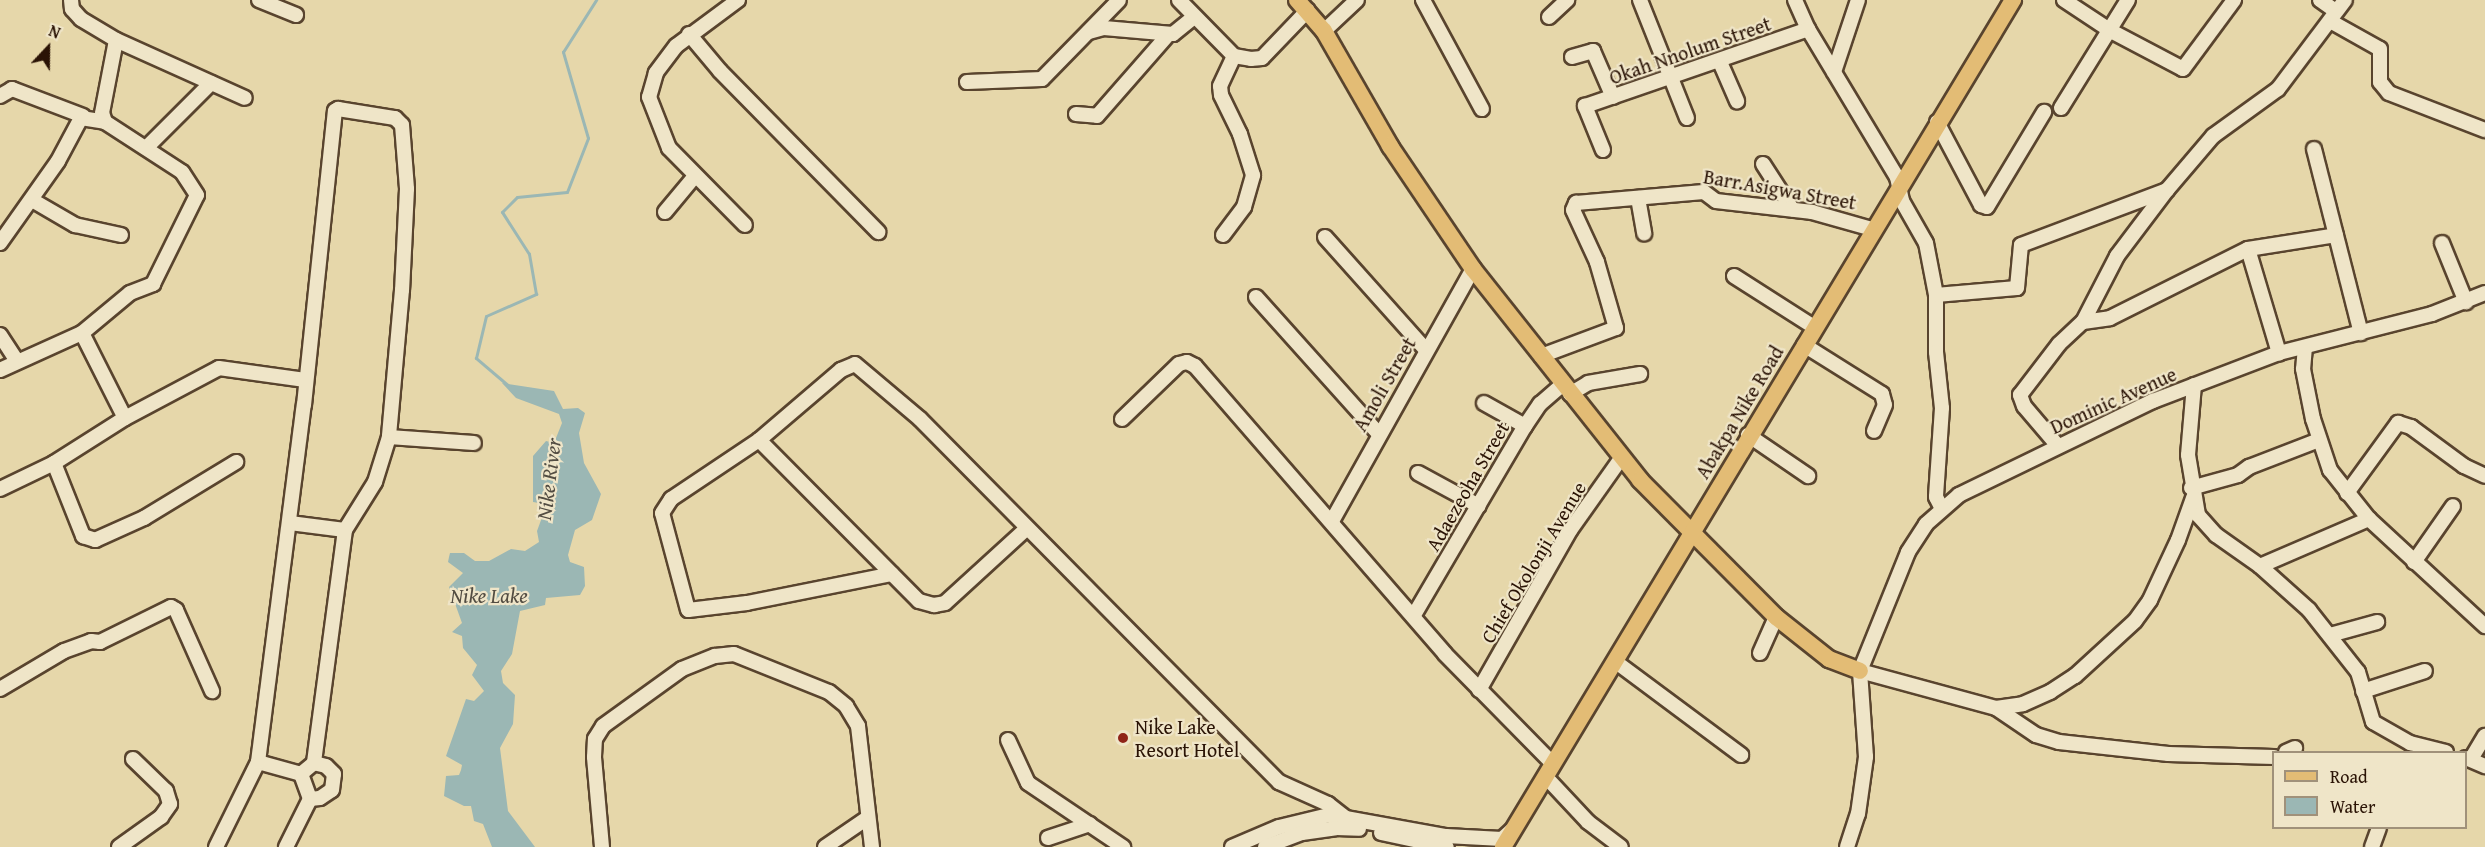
<!DOCTYPE html>
<style>
body{margin:0}
#map{position:relative;width:2485px;height:847px;overflow:hidden;background:#e6d7aa;font-family:"Gentium Book Plus",serif}
div>[style]{position:absolute}
[style*='--x']{left:calc(var(--x)*1px);top:calc(var(--y)*1px);width:calc(var(--w)*1px);rotate:calc(var(--a)*1deg)}
.water>*{inset:0;background:#9bb7b4}
.stream>*{height:3px;margin:-1.5px;padding:0 1.5px;transform-origin:1.5px;border-radius:1.5px;background:#9bb7b4}
.roads{filter:drop-shadow(2px 0 #59442e) drop-shadow(-2px 0 #59442e) drop-shadow(0 2px #59442e) drop-shadow(0 -2px #59442e)}
.minor>*{height:14px;margin:-7px;padding:0 7px;transform-origin:7px;border-radius:7px;background:#efe5c8}
.major>*{height:16px;margin:-8px;padding:0 8px;transform-origin:8px;border-radius:8px;background:#e3bc75}
.dots>*{width:16px;height:16px;translate:-50% -50%;box-sizing:border-box;border:3px solid #efe5c8;border-radius:50%}
span{translate:-50% -50%;white-space:nowrap;text-align:center;line-height:1.15;-webkit-text-stroke:4.5px #efe5c8;paint-order:stroke}
.street-label{font-size:20px;color:#2a1305}
.poi-label{font-size:20px;color:#2a1305}
.left{translate:0 -50%;text-align:left}
.water-label{font-size:21px;color:#524c42;font-style:italic}
.legend{position:absolute;left:2272px;top:751px;width:195px;height:78px;box-sizing:border-box;background:#efe5c8;border:2px solid #a0917a;margin:0;padding:8px 10px;list-style:none;font-size:18px;color:#2a1305}
.legend li{display:flex;align-items:center;gap:12px;height:30px}
.legend b{width:30px;border:2px solid #a0917a}
.north{position:absolute;left:18px;top:18px;width:60px;height:60px;-webkit-text-stroke:4px #efe5c8;paint-order:stroke;rotate:22deg;font-size:16px;font-weight:700;line-height:24px;text-align:center;color:#2a1305}
.north::after{content:'';display:block;margin:auto;width:21px;height:27px;background:#2a1305;clip-path:polygon(50% 0,100% 100%,50% 72%,0 100%)}
</style>
<div id="map">
<div class="water">
<div style="clip-path:polygon(502px 383px,554px 391px,563px 409px,578px 408px,585px 413px,579px 433px,584px 463px,601px 494px,592px 520px,575px 530px,568px 555px,570px 562px,584px 567px,585px 586px,580px 595px,546px 598px,545px 605px,520px 611px,512px 654px,501px 671px,503px 683px,515px 695px,513px 724px,500px 748px,508px 811px,535px 847px,492px 847px,483px 824px,474px 821px,471px 806px,464px 806px,444px 796px,446px 776px,459px 775px,461px 770px,462px 765px,446px 756px,466px 699px,474px 701px,484px 691px,472px 675px,477px 665px,463px 648px,462px 636px,452px 632px,462px 623px,449px 587px,463px 573px,448px 562px,449px 557px,450px 553px,464px 553px,475px 561px,489px 561px,511px 549px,525px 551px,539px 542px,537px 531px,544px 512px,539px 503px,533px 502px,533px 456px,546px 441px,554px 443px,562px 423px,559px 414px,516px 398px)"></div>
</div>
<div class="stream">
<div style="--x:510;--y:387;--w:45;--a:-139.5"></div>
<div style="--x:476;--y:358;--w:43;--a:-76.6"></div>
<div style="--x:486;--y:316;--w:55;--a:-23.7"></div>
<div style="--x:536;--y:294;--w:41;--a:-99.9"></div>
<div style="--x:529;--y:254;--w:50;--a:-122.7"></div>
<div style="--x:502;--y:212;--w:21;--a:-45"></div>
<div style="--x:517;--y:197;--w:50;--a:-5.7"></div>
<div style="--x:567;--y:192;--w:58;--a:-68.7"></div>
<div style="--x:588;--y:138;--w:90;--a:-106.2"></div>
<div style="--x:563;--y:52;--w:62;--a:-57.6"></div>
</div>
<div class="roads">
<div class="minor">
<div style="--x:71;--y:0;--w:9;--a:84"></div>
<div style="--x:72;--y:9;--w:13;--a:48"></div>
<div style="--x:81;--y:19;--w:41;--a:31"></div>
<div style="--x:116;--y:40;--w:141;--a:24.2"></div>
<div style="--x:259;--y:0;--w:40;--a:22"></div>
<div style="--x:738;--y:0;--w:77;--a:143.4"></div>
<div style="--x:676;--y:46;--w:34;--a:127"></div>
<div style="--x:656;--y:73;--w:25;--a:106"></div>
<div style="--x:649;--y:97;--w:55;--a:68.6"></div>
<div style="--x:669;--y:148;--w:108;--a:45.4"></div>
<div style="--x:1179;--y:0;--w:78;--a:45.5"></div>
<div style="--x:1234;--y:56;--w:17;--a:10"></div>
<div style="--x:1251;--y:59;--w:11;--a:-5"></div>
<div style="--x:1262;--y:58;--w:66;--a:-46.2"></div>
<div style="--x:1423;--y:0;--w:124;--a:61.6"></div>
<div style="--x:1640;--y:0;--w:127;--a:68.3"></div>
<div style="--x:1795;--y:0;--w:32;--a:66"></div>
<div style="--x:1808;--y:29;--w:173;--a:59"></div>
<div style="--x:1897;--y:177;--w:25;--a:78"></div>
<div style="--x:1902;--y:201;--w:48;--a:60.3"></div>
<div style="--x:1926;--y:243;--w:53;--a:79.1"></div>
<div style="--x:1936;--y:295;--w:57;--a:90"></div>
<div style="--x:1936;--y:352;--w:56;--a:83.9"></div>
<div style="--x:1942;--y:408;--w:89;--a:93.9"></div>
<div style="--x:1936;--y:497;--w:13;--a:63"></div>
<div style="--x:2064;--y:0;--w:56;--a:33.4"></div>
<div style="--x:2111;--y:31;--w:81;--a:27.8"></div>
<div style="--x:2183;--y:69;--w:86;--a:-53.5"></div>
<div style="--x:2320;--y:0;--w:19;--a:35"></div>
<div style="--x:1549;--y:17;--w:25;--a:-43"></div>
<div style="--x:2330;--y:21;--w:57;--a:29.2"></div>
<div style="--x:2380;--y:49;--w:33;--a:90"></div>
<div style="--x:2380;--y:82;--w:14;--a:51"></div>
<div style="--x:2389;--y:93;--w:103;--a:21.1"></div>
<div style="--x:1324;--y:31;--w:45;--a:-43.2"></div>
<div style="--x:1089;--y:32;--w:16;--a:-15"></div>
<div style="--x:1104;--y:28;--w:69;--a:5"></div>
<div style="--x:1173;--y:34;--w:27;--a:-39"></div>
<div style="--x:689;--y:34;--w:48;--a:50"></div>
<div style="--x:720;--y:71;--w:226;--a:45.5"></div>
<div style="--x:1572;--y:57;--w:22;--a:-16"></div>
<div style="--x:1593;--y:51;--w:50;--a:66.5"></div>
<div style="--x:1720;--y:62;--w:43;--a:66.4"></div>
<div style="--x:1834;--y:72;--w:76;--a:-71.6"></div>
<div style="--x:967;--y:82;--w:75;--a:-2.3"></div>
<div style="--x:1042;--y:79;--w:110;--a:-45.7"></div>
<div style="--x:0;--y:96;--w:14;--a:-30"></div>
<div style="--x:12;--y:89;--w:76;--a:20.8"></div>
<div style="--x:2061;--y:108;--w:127;--a:-58.2"></div>
<div style="--x:1076;--y:114;--w:21;--a:5"></div>
<div style="--x:1097;--y:116;--w:108;--a:-48.8"></div>
<div style="--x:1937;--y:122;--w:94;--a:62.1"></div>
<div style="--x:1981;--y:205;--w:6;--a:18"></div>
<div style="--x:1987;--y:207;--w:111;--a:-59"></div>
<div style="--x:146;--y:148;--w:92;--a:-45"></div>
<div style="--x:2314;--y:149;--w:190;--a:75.7"></div>
<div style="--x:1603;--y:150;--w:48;--a:-112.2"></div>
<div style="--x:1585;--y:106;--w:236;--a:-19"></div>
<div style="--x:1763;--y:164;--w:54;--a:57.2"></div>
<div style="--x:1638;--y:198;--w:36;--a:80"></div>
<div style="--x:32;--y:200;--w:50;--a:30.2"></div>
<div style="--x:75;--y:225;--w:47;--a:12.3"></div>
<div style="--x:665;--y:212;--w:47;--a:-50.2"></div>
<div style="--x:1223;--y:235;--w:35;--a:-53"></div>
<div style="--x:1244;--y:207;--w:33;--a:-74"></div>
<div style="--x:1253;--y:175;--w:43;--a:-107.6"></div>
<div style="--x:1240;--y:134;--w:43;--a:-116"></div>
<div style="--x:1221;--y:95;--w:9;--a:-96"></div>
<div style="--x:1220;--y:86;--w:33;--a:-65"></div>
<div style="--x:1325;--y:237;--w:152;--a:48.2"></div>
<div style="--x:0;--y:243;--w:100;--a:-54.7"></div>
<div style="--x:58;--y:161;--w:49;--a:-61.9"></div>
<div style="--x:81;--y:118;--w:24;--a:9"></div>
<div style="--x:2442;--y:243;--w:64;--a:67.9"></div>
<div style="--x:2248;--y:249;--w:109;--a:73.4"></div>
<div style="--x:1734;--y:276;--w:95;--a:32.5"></div>
<div style="--x:1936;--y:295;--w:81;--a:-4.9"></div>
<div style="--x:2017;--y:288;--w:43;--a:-84.7"></div>
<div style="--x:2021;--y:245;--w:156;--a:-20.6"></div>
<div style="--x:1256;--y:297;--w:183;--a:48.1"></div>
<div style="--x:2083;--y:322;--w:74;--a:-62.7"></div>
<div style="--x:2117;--y:256;--w:83;--a:-52.9"></div>
<div style="--x:2167;--y:190;--w:71;--a:-49.6"></div>
<div style="--x:2213;--y:136;--w:80;--a:-35.9"></div>
<div style="--x:2278;--y:89;--w:111;--a:-53"></div>
<div style="--x:82;--y:333;--w:95;--a:63.2"></div>
<div style="--x:0;--y:335;--w:30;--a:57"></div>
<div style="--x:1804;--y:345;--w:92;--a:32.1"></div>
<div style="--x:1882;--y:394;--w:11;--a:75"></div>
<div style="--x:1885;--y:405;--w:28;--a:113"></div>
<div style="--x:2305;--y:347;--w:22;--a:95"></div>
<div style="--x:2303;--y:369;--w:51;--a:78.7"></div>
<div style="--x:2313;--y:419;--w:54;--a:71.6"></div>
<div style="--x:2330;--y:470;--w:63;--a:51.5"></div>
<div style="--x:2369;--y:519;--w:158;--a:42.7"></div>
<div style="--x:1541;--y:356;--w:80;--a:-20.5"></div>
<div style="--x:1616;--y:328;--w:69;--a:-106.1"></div>
<div style="--x:1597;--y:262;--w:57;--a:-114.8"></div>
<div style="--x:1573;--y:210;--w:8;--a:-67"></div>
<div style="--x:1576;--y:203;--w:128;--a:-4.9"></div>
<div style="--x:1704;--y:192;--w:15;--a:37"></div>
<div style="--x:1716;--y:201;--w:97;--a:6.5"></div>
<div style="--x:1812;--y:212;--w:62;--a:15.8"></div>
<div style="--x:0;--y:370;--w:90;--a:-24.3"></div>
<div style="--x:82;--y:333;--w:62;--a:-39.8"></div>
<div style="--x:130;--y:293;--w:25;--a:-21"></div>
<div style="--x:153;--y:284;--w:99;--a:-63.7"></div>
<div style="--x:197;--y:195;--w:27;--a:-123"></div>
<div style="--x:182;--y:172;--w:92;--a:-147"></div>
<div style="--x:105;--y:122;--w:9;--a:-108"></div>
<div style="--x:102;--y:113;--w:74;--a:-79.1"></div>
<div style="--x:2194;--y:385;--w:70;--a:94.9"></div>
<div style="--x:2188;--y:455;--w:61;--a:80.5"></div>
<div style="--x:2198;--y:515;--w:27;--a:48"></div>
<div style="--x:2216;--y:535;--w:54;--a:35.2"></div>
<div style="--x:2260;--y:566;--w:66;--a:41.9"></div>
<div style="--x:2309;--y:610;--w:79;--a:51.7"></div>
<div style="--x:2358;--y:672;--w:52;--a:73.3"></div>
<div style="--x:2373;--y:722;--w:43;--a:29.6"></div>
<div style="--x:2410;--y:743;--w:37;--a:14"></div>
<div style="--x:1570;--y:394;--w:21;--a:-31"></div>
<div style="--x:1588;--y:383;--w:53;--a:-9.8"></div>
<div style="--x:1484;--y:403;--w:47;--a:29.3"></div>
<div style="--x:1122;--y:419;--w:79;--a:-44"></div>
<div style="--x:1179;--y:364;--w:8;--a:-14"></div>
<div style="--x:1187;--y:362;--w:9;--a:27"></div>
<div style="--x:1195;--y:366;--w:381;--a:49"></div>
<div style="--x:1445;--y:654;--w:154;--a:45.5"></div>
<div style="--x:1748;--y:435;--w:73;--a:34.3"></div>
<div style="--x:389;--y:437;--w:85;--a:4"></div>
<div style="--x:759;--y:440;--w:227;--a:45.2"></div>
<div style="--x:919;--y:601;--w:16;--a:15"></div>
<div style="--x:934;--y:605;--w:11;--a:-10"></div>
<div style="--x:945;--y:603;--w:111;--a:-42.4"></div>
<div style="--x:2058;--y:446;--w:52;--a:-130.4"></div>
<div style="--x:2024;--y:406;--w:12;--a:-110"></div>
<div style="--x:2020;--y:395;--w:64;--a:-52.6"></div>
<div style="--x:2059;--y:344;--w:33;--a:-43"></div>
<div style="--x:2083;--y:322;--w:27;--a:-8"></div>
<div style="--x:2110;--y:318;--w:154;--a:-26.6"></div>
<div style="--x:2248;--y:249;--w:89;--a:-9"></div>
<div style="--x:54;--y:463;--w:79;--a:68.3"></div>
<div style="--x:83;--y:536;--w:13;--a:18"></div>
<div style="--x:95;--y:540;--w:54;--a:-24.2"></div>
<div style="--x:144;--y:518;--w:108;--a:-31.3"></div>
<div style="--x:1418;--y:473;--w:69;--a:28.4"></div>
<div style="--x:2191;--y:488;--w:49;--a:-15.5"></div>
<div style="--x:2238;--y:475;--w:14;--a:-36"></div>
<div style="--x:2249;--y:467;--w:75;--a:-21.1"></div>
<div style="--x:0;--y:489;--w:60;--a:-25.7"></div>
<div style="--x:54;--y:463;--w:84;--a:-32.4"></div>
<div style="--x:125;--y:418;--w:106;--a:-28"></div>
<div style="--x:219;--y:368;--w:87;--a:7.9"></div>
<div style="--x:2347;--y:493;--w:87;--a:-53.9"></div>
<div style="--x:2398;--y:423;--w:14;--a:17"></div>
<div style="--x:2411;--y:427;--w:66;--a:36.3"></div>
<div style="--x:2464;--y:466;--w:23;--a:25"></div>
<div style="--x:1332;--y:521;--w:289;--a:-60.8"></div>
<div style="--x:290;--y:523;--w:55;--a:7.3"></div>
<div style="--x:2414;--y:562;--w:68;--a:-55.1"></div>
<div style="--x:2260;--y:566;--w:119;--a:-23.3"></div>
<div style="--x:892;--y:574;--w:148;--a:168.7"></div>
<div style="--x:747;--y:603;--w:59;--a:173.2"></div>
<div style="--x:688;--y:610;--w:100;--a:-105"></div>
<div style="--x:662;--y:513;--w:17;--a:-57"></div>
<div style="--x:671;--y:499;--w:106;--a:-33.8"></div>
<div style="--x:759;--y:440;--w:108;--a:-40.5"></div>
<div style="--x:841;--y:370;--w:15;--a:-23"></div>
<div style="--x:855;--y:364;--w:85;--a:40.2"></div>
<div style="--x:920;--y:419;--w:511;--a:45.32"></div>
<div style="--x:1279;--y:782;--w:54;--a:24.2"></div>
<div style="--x:1328;--y:804;--w:28;--a:38"></div>
<div style="--x:1414;--y:615;--w:219;--a:-59.6"></div>
<div style="--x:1525;--y:426;--w:27;--a:-56"></div>
<div style="--x:1540;--y:404;--w:29;--a:-41"></div>
<div style="--x:2330;--y:635;--w:49;--a:-15.5"></div>
<div style="--x:1760;--y:653;--w:39;--a:-66"></div>
<div style="--x:1616;--y:662;--w:156;--a:36.6"></div>
<div style="--x:1860;--y:671;--w:128;--a:-68"></div>
<div style="--x:1908;--y:552;--w:33;--a:-57"></div>
<div style="--x:1926;--y:524;--w:44;--a:-41.3"></div>
<div style="--x:1959;--y:495;--w:216;--a:-25.9"></div>
<div style="--x:2153;--y:401;--w:135;--a:-20.9"></div>
<div style="--x:2279;--y:353;--w:158;--a:-14.3"></div>
<div style="--x:2432;--y:314;--w:57;--a:-21.6"></div>
<div style="--x:1860;--y:671;--w:141;--a:15.2"></div>
<div style="--x:1996;--y:708;--w:48;--a:34"></div>
<div style="--x:2036;--y:735;--w:24;--a:17"></div>
<div style="--x:2059;--y:742;--w:110;--a:6.3"></div>
<div style="--x:2168;--y:754;--w:106;--a:1.6"></div>
<div style="--x:0;--y:689;--w:74;--a:-30.7"></div>
<div style="--x:64;--y:651;--w:29;--a:-20"></div>
<div style="--x:91;--y:641;--w:9;--a:6"></div>
<div style="--x:100;--y:642;--w:79;--a:-26.2"></div>
<div style="--x:171;--y:607;--w:6;--a:31"></div>
<div style="--x:176;--y:610;--w:89;--a:66"></div>
<div style="--x:1479;--y:690;--w:185;--a:-60.3"></div>
<div style="--x:1571;--y:529;--w:88;--a:-54.7"></div>
<div style="--x:2363;--y:691;--w:65;--a:-17.9"></div>
<div style="--x:1996;--y:708;--w:27;--a:-8"></div>
<div style="--x:2023;--y:704;--w:30;--a:-24"></div>
<div style="--x:2050;--y:692;--w:30;--a:-33"></div>
<div style="--x:2075;--y:676;--w:81;--a:-42.5"></div>
<div style="--x:2135;--y:621;--w:26;--a:-54"></div>
<div style="--x:2150;--y:600;--w:66;--a:-65"></div>
<div style="--x:2178;--y:540;--w:45;--a:-70.3"></div>
<div style="--x:1008;--y:740;--w:47;--a:65.1"></div>
<div style="--x:1028;--y:783;--w:115;--a:34"></div>
<div style="--x:2286;--y:752;--w:10;--a:-24"></div>
<div style="--x:2466;--y:758;--w:21;--a:23"></div>
<div style="--x:2471;--y:759;--w:27;--a:-59"></div>
<div style="--x:258;--y:762;--w:45;--a:15.6"></div>
<div style="--x:301;--y:774;--w:27;--a:70"></div>
<div style="--x:310;--y:799;--w:54;--a:116.6"></div>
<div style="--x:1545;--y:776;--w:63;--a:46.9"></div>
<div style="--x:1588;--y:822;--w:41;--a:37.1"></div>
<div style="--x:310;--y:799;--w:10;--a:-6"></div>
<div style="--x:320;--y:798;--w:14;--a:-34"></div>
<div style="--x:332;--y:790;--w:16;--a:-83"></div>
<div style="--x:334;--y:774;--w:11;--a:-135"></div>
<div style="--x:326;--y:766;--w:12;--a:-166"></div>
<div style="--x:1381;--y:833;--w:67;--a:12"></div>
<div style="--x:1048;--y:838;--w:44;--a:-18.4"></div>
<div style="--x:119;--y:847;--w:52;--a:-35.5"></div>
<div style="--x:161;--y:817;--w:16;--a:-55"></div>
<div style="--x:170;--y:804;--w:14;--a:-107"></div>
<div style="--x:166;--y:791;--w:46;--a:-135.9"></div>
<div style="--x:216;--y:847;--w:95;--a:-63.7"></div>
<div style="--x:258;--y:762;--w:360;--a:-82.7"></div>
<div style="--x:304;--y:405;--w:296;--a:-84"></div>
<div style="--x:335;--y:111;--w:4;--a:-34"></div>
<div style="--x:338;--y:109;--w:58;--a:9"></div>
<div style="--x:395;--y:118;--w:10;--a:45"></div>
<div style="--x:402;--y:125;--w:64;--a:85.5"></div>
<div style="--x:407;--y:189;--w:101;--a:92.8"></div>
<div style="--x:402;--y:290;--w:148;--a:95.1"></div>
<div style="--x:389;--y:437;--w:47;--a:107.3"></div>
<div style="--x:375;--y:482;--w:57;--a:122"></div>
<div style="--x:345;--y:530;--w:235;--a:97.6"></div>
<div style="--x:314;--y:763;--w:17;--a:140"></div>
<div style="--x:602;--y:847;--w:90;--a:-95.1"></div>
<div style="--x:594;--y:757;--w:18;--a:-87"></div>
<div style="--x:595;--y:739;--w:15;--a:-58"></div>
<div style="--x:603;--y:726;--w:97;--a:-35.8"></div>
<div style="--x:682;--y:669;--w:35;--a:-22"></div>
<div style="--x:715;--y:656;--w:19;--a:-6"></div>
<div style="--x:734;--y:654;--w:102;--a:21.8"></div>
<div style="--x:829;--y:692;--w:22;--a:39"></div>
<div style="--x:846;--y:706;--w:23;--a:59"></div>
<div style="--x:858;--y:726;--w:122;--a:83.4"></div>
<div style="--x:825;--y:847;--w:50;--a:-34.3"></div>
<div style="--x:1232;--y:847;--w:51;--a:-23.1"></div>
<div style="--x:1279;--y:827;--w:51;--a:-13.5"></div>
<div style="--x:1329;--y:815;--w:119;--a:10.2"></div>
<div style="--x:1446;--y:836;--w:56;--a:3.1"></div>
<div style="--x:1502;--y:839;--w:13;--a:-42"></div>
<div style="--x:1265;--y:847;--w:40;--a:-21"></div>
<div style="--x:1302;--y:833;--w:34;--a:-8"></div>
<div style="--x:1336;--y:828;--w:23;--a:2"></div>
<div style="--x:1847;--y:847;--w:35;--a:-72"></div>
<div style="--x:1858;--y:814;--w:58;--a:-82"></div>
<div style="--x:1866;--y:757;--w:86;--a:-94"></div>
<div style="--x:2372;--y:847;--w:20;--a:-70"></div>
</div>
<div class="major">
<div style="--x:1297;--y:0;--w:41;--a:48.9"></div>
<div style="--x:1324;--y:31;--w:133;--a:60.1"></div>
<div style="--x:1390;--y:146;--w:148;--a:56"></div>
<div style="--x:1473;--y:269;--w:269;--a:51.6"></div>
<div style="--x:1640;--y:480;--w:193;--a:45.2"></div>
<div style="--x:1776;--y:617;--w:68;--a:38.4"></div>
<div style="--x:1829;--y:659;--w:33;--a:21"></div>
<div style="--x:1503;--y:847;--w:989;--a:-58.95"></div>
</div>
</div>
<div class="dots">
<div style="left:1123px;top:738px;background:#8f2418"></div>
</div>
<div class="street-label">
<span style="left:1690px;top:50px;rotate:-19deg">Okah Nnolum Street</span>
<span style="left:1780px;top:189px;rotate:10deg">Barr.Asigwa Street</span>
<span style="left:1384px;top:384px;rotate:-60deg">Amoli Street</span>
<span style="left:2113px;top:400px;rotate:-24deg">Dominic Avenue</span>
<span style="left:1739px;top:412px;rotate:-59deg">Abakpa Nike Road</span>
<span style="left:1467px;top:486px;rotate:-60deg">Adaezeoha Street</span>
<span style="left:1533px;top:562px;rotate:-59deg">Chief Okolonji Avenue</span>
</div>
<div class="poi-label">
<span class="left" style="left:1135px;top:738px">Nike Lake<br>Resort Hotel</span>
</div>
<div class="water-label">
<span style="left:549px;top:479px;rotate:-83deg">Nike River</span>
<span style="left:489px;top:596px">Nike Lake</span>
</div>
<ul class="legend">
<li><b style="height:8px;background:#e3bc75"></b>Road</li>
<li><b style="height:16px;background:#9bb7b4"></b>Water</li>
</ul>
<div class="north">N</div>
</div>
